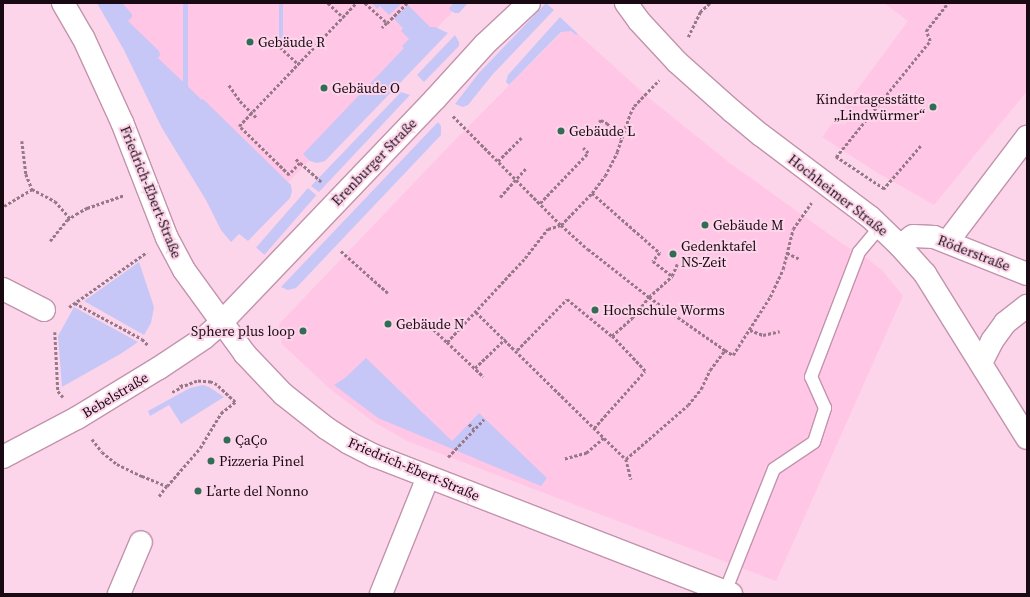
<!DOCTYPE html>
<meta charset="utf-8">
<style>
body{margin:0}
#map{position:relative;width:1030px;height:597px;overflow:hidden;background:#fdd5ea;font-family:"Source Serif 4",serif}
div>[style]{position:absolute}
[style*='--x']{left:calc(var(--x)*1px);top:calc(var(--y)*1px);width:calc(var(--w)*1px);rotate:calc(var(--a)*1deg)}
.built>*{inset:0;background:#ffc6e5}
.green>*{inset:0;background:#c7c7f7;transform-origin:0 0}
.path>*{height:2.5px;margin-top:-1.25px;transform-origin:0;background:repeating-linear-gradient(90deg,#967989 0 3px,transparent 0 5px)}
.roads{filter:drop-shadow(1px 0 #c293ad) drop-shadow(-1px 0 #c293ad) drop-shadow(0 1px #c293ad) drop-shadow(0 -1px #c293ad)}
.service>*{height:12px;margin:-6px;padding:0 6px;transform-origin:6px;border-radius:6px;background:#fff}
.minor>*{height:22px;margin:-11px;padding:0 11px;transform-origin:11px;border-radius:11px;background:#fff}
.tertiary>*{height:22px;margin:-11px;padding:0 11px;transform-origin:11px;border-radius:11px;background:#fff}
.dots>*{width:11px;height:11px;translate:-50% -50%;box-sizing:border-box;border:2px solid #fdd5ea;border-radius:50%}
span{translate:-50% -50%;white-space:nowrap;text-align:center;line-height:1.15;-webkit-text-stroke:4px #fdd5ea;paint-order:stroke}
.poi-label{font-size:14px;color:#190912}
.left{translate:0 -50%;text-align:left}
.right{translate:-100% -50%;text-align:right}
.street-label{font-size:14px;color:#190912}
.frame{position:absolute;inset:0;border:4px solid #190912;pointer-events:none}
</style>
<div id="map">
<div class="built">
<div style="clip-path:polygon(97px 3px,461px 3px,231px 242px,221px 230px,206px 200px,162px 128px,124px 50px)"></div>
<div style="clip-path:polygon(884px 3px,1027px 3px,1027px 91px,934px 205px,873px 170px,822px 137px,908px 21px)"></div>
<div style="clip-path:polygon(563px 31px,571px 31px,576px 35px,578px 34px,649px 98px,731px 164px,847px 247px,859px 252px,883px 271px,903px 296px,776px 581px,407px 441px,372px 421px,329px 388px,282px 344px,279px 324px,452px 143px)"></div>
</div>
<div class="green">
<div style="clip-path:polygon(97px 3px,122px 3px,132px 14px,132px 17px,128px 21px,159px 51px,160px 55px,158px 58px,202px 100px,203px 99px,291px 185px,292px 191px,290px 198px,248px 241px,239px 234px,231px 242px,221px 230px,206px 200px,162px 128px,124px 50px)"></div>
<div style="left:183px;top:3px;width:5px;height:110px"></div>
<div style="left:279px;top:3px;width:4px;height:41px"></div>
<div style="clip-path:polygon(372px 3px,402px 3px,389px 15px,380px 6px,377px 9px)"></div>
<div style="clip-path:polygon(454px 3px,468px 3px,459px 13px,455px 13px,450px 10px,449px 8px)"></div>
<div style="clip-path:polygon(546px 3px,554px 10px,493px 74px,468px 105px,463px 107px,455px 104px,478px 74px)"></div>
<div style="clip-path:polygon(408px 5px,430px 27px,435px 27px,448px 33px,325px 161px,317px 163px,310px 161px,303px 154px,404px 48px,402px 46px,409px 39px,401px 31px,403px 28px,394px 19px)"></div>
<div style="clip-path:polygon(560px 17px,578px 34px,576px 35px,571px 31px,561px 32px,509px 85px,506px 82px,508px 75px)"></div>
<div style="clip-path:polygon(455px 35px,459px 42px,459px 46px,424px 82px,417px 75px)"></div>
<div style="clip-path:polygon(401px 92px,410px 95px,319px 192px,311px 186px)"></div>
<div style="clip-path:polygon(438px 122px,441px 126px,441px 135px,296px 288px,288px 290px,281px 287px)"></div>
<div style="left:308px;top:188px;width:11px;height:79px;rotate:41deg"></div>
<div style="clip-path:polygon(139px 262px,154px 307px,151px 323px,144px 335px,84px 301px)"></div>
<div style="clip-path:polygon(74px 307px,138px 342px,122px 353px,62px 387px,58px 336px)"></div>
<div style="clip-path:polygon(366px 358px,452px 441px,479px 413px,547px 478px,541px 486px,378px 418px,334px 385px,345px 378px)"></div>
<div style="clip-path:polygon(203px 385px,209px 387px,224px 397px,181px 424px,169px 405px,150px 416px,148px 411px,190px 388px)"></div>
</div>
<div class="path">
<div style="--x:328;--y:3;--w:21;--a:43"></div>
<div style="--x:365;--y:3;--w:30;--a:42"></div>
<div style="--x:387;--y:23;--w:7;--a:135"></div>
<div style="--x:387;--y:23;--w:28;--a:-45"></div>
<div style="--x:688;--y:37;--w:28;--a:-64"></div>
<div style="--x:700;--y:12;--w:13;--a:-42"></div>
<div style="--x:280;--y:47;--w:25;--a:43"></div>
<div style="--x:229;--y:85;--w:19;--a:55"></div>
<div style="--x:240;--y:101;--w:24;--a:45"></div>
<div style="--x:453;--y:116;--w:153;--a:45.3"></div>
<div style="--x:561;--y:225;--w:45;--a:-45.9"></div>
<div style="--x:592;--y:193;--w:21;--a:-53"></div>
<div style="--x:605;--y:176;--w:27;--a:-63"></div>
<div style="--x:617;--y:152;--w:40;--a:-71.1"></div>
<div style="--x:630;--y:114;--w:9;--a:-63"></div>
<div style="--x:634;--y:106;--w:36;--a:-46"></div>
<div style="--x:599;--y:122;--w:3;--a:-45"></div>
<div style="--x:601;--y:120;--w:7;--a:27"></div>
<div style="--x:607;--y:123;--w:21;--a:47"></div>
<div style="--x:22;--y:141;--w:33;--a:83"></div>
<div style="--x:26;--y:174;--w:16;--a:68"></div>
<div style="--x:32;--y:189;--w:26;--a:28"></div>
<div style="--x:55;--y:201;--w:23;--a:49"></div>
<div style="--x:921;--y:146;--w:57;--a:130.7"></div>
<div style="--x:884;--y:189;--w:58;--a:-146.3"></div>
<div style="--x:836;--y:157;--w:149;--a:-51"></div>
<div style="--x:930;--y:41;--w:11;--a:-112"></div>
<div style="--x:926;--y:31;--w:36;--a:-52"></div>
<div style="--x:296;--y:159;--w:6;--a:45"></div>
<div style="--x:498;--y:161;--w:33;--a:-45"></div>
<div style="--x:321;--y:182;--w:28;--a:-138"></div>
<div style="--x:300;--y:163;--w:16;--a:133"></div>
<div style="--x:289;--y:175;--w:70;--a:-135.6"></div>
<div style="--x:239;--y:126;--w:170;--a:-46.4"></div>
<div style="--x:592;--y:193;--w:91;--a:41.4"></div>
<div style="--x:660;--y:253;--w:11;--a:131"></div>
<div style="--x:653;--y:261;--w:24;--a:38"></div>
<div style="--x:500;--y:197;--w:40;--a:-48"></div>
<div style="--x:540;--y:203;--w:69;--a:-46.2"></div>
<div style="--x:588;--y:153;--w:7;--a:-135"></div>
<div style="--x:4;--y:206;--w:33;--a:-31"></div>
<div style="--x:50;--y:241;--w:27;--a:-51"></div>
<div style="--x:67;--y:220;--w:11;--a:-34"></div>
<div style="--x:76;--y:214;--w:13;--a:-29"></div>
<div style="--x:87;--y:208;--w:39;--a:-19"></div>
<div style="--x:341;--y:251;--w:63;--a:41.8"></div>
<div style="--x:787;--y:253;--w:14;--a:25"></div>
<div style="--x:75;--y:303;--w:76;--a:28.2"></div>
<div style="--x:142;--y:339;--w:8;--a:45"></div>
<div style="--x:69;--y:307;--w:95;--a:-35.2"></div>
<div style="--x:476;--y:312;--w:180;--a:44.5"></div>
<div style="--x:604;--y:438;--w:23;--a:139"></div>
<div style="--x:587;--y:453;--w:23;--a:165"></div>
<div style="--x:423;--y:319;--w:33;--a:44"></div>
<div style="--x:447;--y:342;--w:115;--a:-47.1"></div>
<div style="--x:525;--y:258;--w:37;--a:-52"></div>
<div style="--x:548;--y:229;--w:14;--a:-17"></div>
<div style="--x:561;--y:225;--w:36;--a:42"></div>
<div style="--x:588;--y:249;--w:78;--a:38.2"></div>
<div style="--x:649;--y:297;--w:93;--a:34.9"></div>
<div style="--x:750;--y:330;--w:14;--a:21"></div>
<div style="--x:763;--y:335;--w:17;--a:-13"></div>
<div style="--x:55;--y:332;--w:59;--a:87.1"></div>
<div style="--x:58;--y:391;--w:8;--a:50"></div>
<div style="--x:447;--y:342;--w:50;--a:43.4"></div>
<div style="--x:517;--y:350;--w:71;--a:-45.6"></div>
<div style="--x:567;--y:299;--w:58;--a:39.4"></div>
<div style="--x:475;--y:368;--w:42;--a:-44"></div>
<div style="--x:172;--y:392;--w:11;--a:-27"></div>
<div style="--x:469;--y:424;--w:7;--a:45"></div>
<div style="--x:594;--y:428;--w:76;--a:-48.2"></div>
<div style="--x:645;--y:371;--w:48;--a:-133.3"></div>
<div style="--x:612;--y:336;--w:27;--a:-42"></div>
<div style="--x:632;--y:318;--w:27;--a:-51"></div>
<div style="--x:649;--y:297;--w:31;--a:-42"></div>
<div style="--x:672;--y:276;--w:13;--a:-67"></div>
<div style="--x:604;--y:438;--w:30;--a:44"></div>
<div style="--x:626;--y:459;--w:82;--a:-41.1"></div>
<div style="--x:688;--y:405;--w:21;--a:-51"></div>
<div style="--x:701;--y:389;--w:21;--a:-65"></div>
<div style="--x:710;--y:370;--w:25;--a:-53"></div>
<div style="--x:725;--y:350;--w:9;--a:32"></div>
<div style="--x:733;--y:355;--w:69;--a:-57.5"></div>
<div style="--x:770;--y:297;--w:31;--a:-65"></div>
<div style="--x:783;--y:269;--w:41;--a:-76"></div>
<div style="--x:793;--y:229;--w:32;--a:-55"></div>
<div style="--x:92;--y:439;--w:16;--a:52"></div>
<div style="--x:102;--y:452;--w:19;--a:39"></div>
<div style="--x:117;--y:464;--w:28;--a:26"></div>
<div style="--x:142;--y:476;--w:27;--a:22"></div>
<div style="--x:167;--y:486;--w:14;--a:126"></div>
<div style="--x:448;--y:457;--w:52;--a:-46.5"></div>
<div style="--x:626;--y:459;--w:21;--a:76"></div>
<div style="--x:167;--y:486;--w:50;--a:-49"></div>
<div style="--x:200;--y:448;--w:41;--a:-59"></div>
<div style="--x:221;--y:413;--w:18;--a:-38"></div>
<div style="--x:235;--y:402;--w:25;--a:-137"></div>
<div style="--x:217;--y:385;--w:7;--a:-153"></div>
<div style="--x:211;--y:382;--w:14;--a:-176"></div>
<div style="--x:197;--y:381;--w:16;--a:158"></div>
<div style="--x:182;--y:387;--w:4;--a:-124"></div>
</div>
<div class="roads">
<div class="service">
<div style="--x:725;--y:592;--w:132;--a:-68.3"></div>
<div style="--x:774;--y:469;--w:48;--a:-34"></div>
<div style="--x:814;--y:442;--w:36;--a:-72"></div>
<div style="--x:825;--y:408;--w:34;--a:-114"></div>
<div style="--x:811;--y:377;--w:134;--a:-69"></div>
<div style="--x:859;--y:252;--w:34;--a:-50"></div>
</div>
<div class="minor">
<div style="--x:948;--y:241;--w:131;--a:-52.8"></div>
<div style="--x:900;--y:246;--w:16;--a:-38"></div>
<div style="--x:913;--y:236;--w:21;--a:3"></div>
<div style="--x:934;--y:237;--w:100;--a:21.7"></div>
<div style="--x:3;--y:289;--w:46;--a:27.1"></div>
<div style="--x:981;--y:363;--w:25;--a:-63"></div>
<div style="--x:992;--y:341;--w:22;--a:-54"></div>
<div style="--x:1005;--y:323;--w:28;--a:-38"></div>
<div style="--x:119;--y:594;--w:56;--a:-67.1"></div>
<div style="--x:381;--y:594;--w:126;--a:-68.1"></div>
</div>
<div class="tertiary">
<div style="--x:63;--y:3;--w:39;--a:60"></div>
<div style="--x:83;--y:37;--w:94;--a:65.4"></div>
<div style="--x:122;--y:122;--w:124;--a:68.8"></div>
<div style="--x:167;--y:238;--w:36;--a:62"></div>
<div style="--x:184;--y:270;--w:104;--a:54"></div>
<div style="--x:245;--y:354;--w:55;--a:46.5"></div>
<div style="--x:283;--y:394;--w:55;--a:38.3"></div>
<div style="--x:326;--y:428;--w:27;--a:33"></div>
<div style="--x:349;--y:443;--w:29;--a:27"></div>
<div style="--x:375;--y:456;--w:382;--a:21.2"></div>
<div style="--x:626;--y:3;--w:22;--a:54"></div>
<div style="--x:639;--y:21;--w:56;--a:47.2"></div>
<div style="--x:677;--y:62;--w:74;--a:41.7"></div>
<div style="--x:732;--y:111;--w:38;--a:40"></div>
<div style="--x:761;--y:135;--w:136;--a:37"></div>
<div style="--x:870;--y:217;--w:42;--a:44"></div>
<div style="--x:900;--y:246;--w:38;--a:48"></div>
<div style="--x:925;--y:274;--w:193;--a:58.1"></div>
<div style="--x:3;--y:457;--w:84;--a:-27.8"></div>
<div style="--x:77;--y:418;--w:96;--a:-31.4"></div>
<div style="--x:159;--y:368;--w:54;--a:-33.7"></div>
<div style="--x:204;--y:338;--w:23;--a:-41"></div>
<div style="--x:221;--y:323;--w:310;--a:-46.3"></div>
<div style="--x:435;--y:99;--w:74;--a:-47.7"></div>
<div style="--x:485;--y:44;--w:60;--a:-43"></div>
</div>
</div>
<div class="dots">
<div style="left:250px;top:42px;background:#336c55"></div>
<div style="left:324px;top:88px;background:#336c55"></div>
<div style="left:933px;top:107px;background:#336c55"></div>
<div style="left:561px;top:131px;background:#336c55"></div>
<div style="left:705px;top:225px;background:#336c55"></div>
<div style="left:673px;top:254px;background:#336c55"></div>
<div style="left:595px;top:310px;background:#336c55"></div>
<div style="left:388px;top:324px;background:#336c55"></div>
<div style="left:303px;top:331px;background:#336c55"></div>
<div style="left:227px;top:440px;background:#336c55"></div>
<div style="left:211px;top:461px;background:#336c55"></div>
<div style="left:198px;top:491px;background:#336c55"></div>
</div>
<div class="poi-label">
<span class="left" style="left:258px;top:42px">Gebäude R</span>
<span class="left" style="left:332px;top:88px">Gebäude O</span>
<span class="right" style="left:925px;top:107px">Kindertagesstätte<br>„Lindwürmer“</span>
<span class="left" style="left:569px;top:131px">Gebäude L</span>
<span class="left" style="left:713px;top:225px">Gebäude M</span>
<span class="left" style="left:681px;top:254px">Gedenktafel<br>NS-Zeit</span>
<span class="left" style="left:603px;top:310px">Hochschule Worms</span>
<span class="left" style="left:396px;top:324px">Gebäude N</span>
<span class="right" style="left:295px;top:331px">Sphere plus loop</span>
<span class="left" style="left:235px;top:440px">ÇaÇo</span>
<span class="left" style="left:219px;top:461px">Pizzeria Pinel</span>
<span class="left" style="left:206px;top:491px">L’arte del Nonno</span>
</div>
<div class="street-label">
<span style="left:374px;top:162px;rotate:-46deg">Erenburger Straße</span>
<span style="left:151px;top:192px;rotate:68deg">Friedrich-Ebert-Straße</span>
<span style="left:838px;top:195px;rotate:38deg">Hochheimer Straße</span>
<span style="left:974px;top:253px;rotate:21deg">Röderstraße</span>
<span style="left:115px;top:395px;rotate:-31deg">Bebelstraße</span>
<span style="left:414px;top:469px;rotate:23deg">Friedrich-Ebert-Straße</span>
</div>
<div class="frame"></div>
</div>
